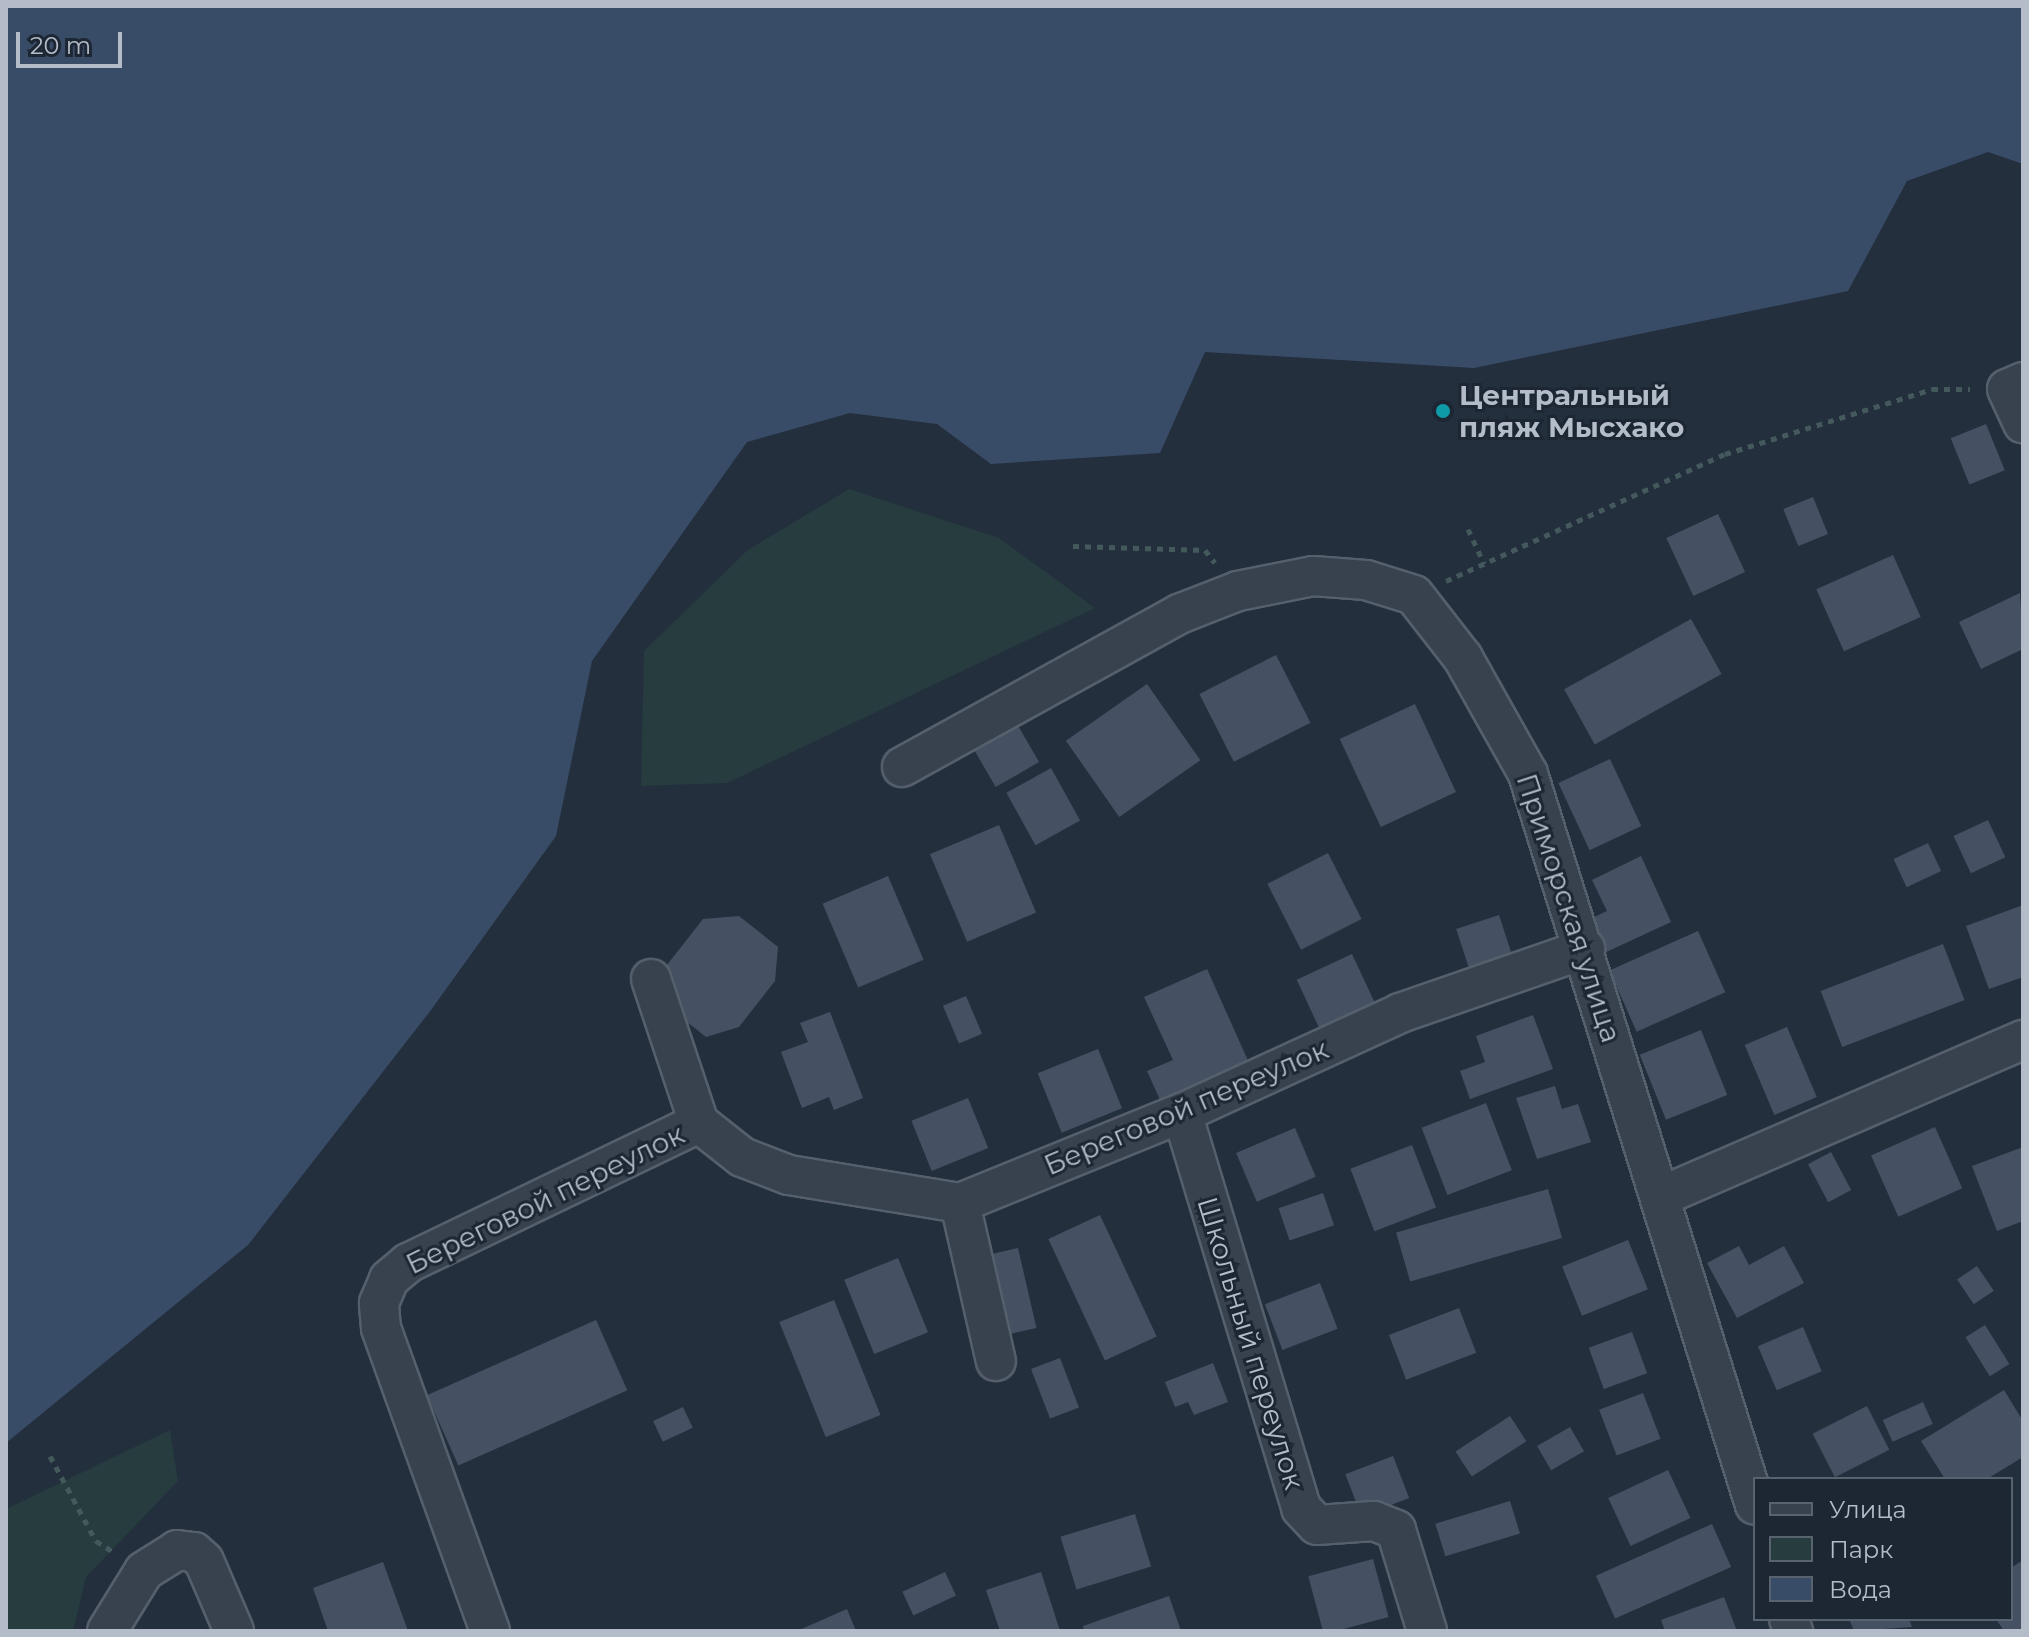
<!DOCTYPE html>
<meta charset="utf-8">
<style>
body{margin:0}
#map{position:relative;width:2029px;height:1637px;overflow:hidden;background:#242f3e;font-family:Montserrat,sans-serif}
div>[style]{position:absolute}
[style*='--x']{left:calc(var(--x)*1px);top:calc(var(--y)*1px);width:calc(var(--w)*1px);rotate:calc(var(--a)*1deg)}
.green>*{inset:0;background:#263c3f}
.water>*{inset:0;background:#394c67}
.building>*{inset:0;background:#455162;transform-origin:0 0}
.path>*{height:5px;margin-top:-2.5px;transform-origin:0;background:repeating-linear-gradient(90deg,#44595c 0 6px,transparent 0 12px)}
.roads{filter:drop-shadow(2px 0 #565f6c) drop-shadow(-2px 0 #565f6c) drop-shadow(0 2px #565f6c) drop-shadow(0 -2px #565f6c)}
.minor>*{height:38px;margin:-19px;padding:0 19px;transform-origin:19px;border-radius:19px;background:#38414e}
.dots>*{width:22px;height:22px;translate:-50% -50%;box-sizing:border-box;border:4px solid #1d2633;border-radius:50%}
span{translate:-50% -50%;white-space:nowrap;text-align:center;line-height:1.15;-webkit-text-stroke:6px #1d2633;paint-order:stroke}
.poi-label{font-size:28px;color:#b4bcc9;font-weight:700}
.left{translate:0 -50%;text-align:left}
.street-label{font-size:28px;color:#b4bcc9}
.frame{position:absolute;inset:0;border:8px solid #b4bcc9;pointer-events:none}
.legend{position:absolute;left:1753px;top:1477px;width:260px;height:144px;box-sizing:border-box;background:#1d2633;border:2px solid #59626f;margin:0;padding:10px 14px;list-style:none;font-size:24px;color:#b4bcc9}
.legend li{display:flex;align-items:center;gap:16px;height:40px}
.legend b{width:40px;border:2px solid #59626f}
.scale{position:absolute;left:16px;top:32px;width:106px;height:36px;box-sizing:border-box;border:4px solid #b4bcc9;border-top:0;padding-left:10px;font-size:24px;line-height:28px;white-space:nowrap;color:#b4bcc9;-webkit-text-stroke:6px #1d2633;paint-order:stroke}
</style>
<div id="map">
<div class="green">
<div style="clip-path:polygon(849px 489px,999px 538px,1095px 608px,727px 783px,641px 786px,644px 651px,748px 550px)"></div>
<div style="clip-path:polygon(170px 1430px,178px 1481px,86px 1577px,73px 1631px,6px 1631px,6px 1509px)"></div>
</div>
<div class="water">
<div style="clip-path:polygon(6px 6px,2023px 6px,2023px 164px,1988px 152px,1907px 181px,1848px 291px,1474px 368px,1205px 352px,1160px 453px,991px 464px,937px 424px,850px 413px,747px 442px,592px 661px,556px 836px,431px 1010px,248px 1245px,6px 1443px)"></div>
</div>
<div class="building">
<div style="left:1986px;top:424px;width:50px;height:38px;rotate:68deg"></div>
<div style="left:1813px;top:497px;width:40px;height:32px;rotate:68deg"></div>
<div style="left:1718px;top:514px;width:64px;height:57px;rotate:65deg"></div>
<div style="left:1893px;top:555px;width:68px;height:84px;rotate:66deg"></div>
<div style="clip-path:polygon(2020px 593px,2023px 649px,1981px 669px,1959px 622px)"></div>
<div style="left:1691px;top:619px;width:63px;height:145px;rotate:61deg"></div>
<div style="left:1276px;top:655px;width:76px;height:86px;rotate:63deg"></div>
<div style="left:1147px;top:684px;width:93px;height:99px;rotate:55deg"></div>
<div style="left:1415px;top:704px;width:97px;height:83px;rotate:65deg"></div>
<div style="left:1017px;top:724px;width:44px;height:50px;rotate:60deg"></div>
<div style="left:1610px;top:759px;width:74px;height:57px;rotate:65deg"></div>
<div style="left:1051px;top:768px;width:60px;height:51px;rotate:61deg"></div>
<div style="left:1988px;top:820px;width:41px;height:38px;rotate:65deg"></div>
<div style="left:999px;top:825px;width:95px;height:75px;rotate:67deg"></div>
<div style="left:1928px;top:843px;width:31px;height:38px;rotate:65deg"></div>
<div style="left:1328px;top:853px;width:74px;height:68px;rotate:63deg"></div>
<div style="clip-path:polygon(1641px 856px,1671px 922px,1602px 954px,1586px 921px,1607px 911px,1592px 880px)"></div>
<div style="left:888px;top:876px;width:91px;height:71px;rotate:67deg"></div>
<div style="clip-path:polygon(2023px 905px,2023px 977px,1989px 989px,1966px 926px)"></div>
<div style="left:1499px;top:915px;width:44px;height:45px;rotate:72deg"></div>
<div style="clip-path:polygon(739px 916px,778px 947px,775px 981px,739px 1027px,706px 1037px,667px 1006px,663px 970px,703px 919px)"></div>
<div style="left:1698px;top:931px;width:67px;height:97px;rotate:66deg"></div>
<div style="left:1943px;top:944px;width:60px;height:131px;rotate:69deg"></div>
<div style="left:1352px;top:954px;width:63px;height:61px;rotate:65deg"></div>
<div style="clip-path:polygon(1207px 969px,1254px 1074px,1166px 1113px,1147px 1071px,1173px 1060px,1144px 997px)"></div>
<div style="left:966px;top:996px;width:41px;height:25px;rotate:67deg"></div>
<div style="clip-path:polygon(830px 1012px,863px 1098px,834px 1110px,829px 1097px,802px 1108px,781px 1052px,808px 1042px,800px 1023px)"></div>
<div style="clip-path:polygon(1533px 1015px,1553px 1069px,1470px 1099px,1460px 1071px,1485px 1062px,1476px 1036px)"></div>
<div style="left:1787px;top:1027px;width:76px;height:46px;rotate:67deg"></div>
<div style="left:1701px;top:1030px;width:70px;height:66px;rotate:68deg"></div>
<div style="left:1098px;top:1049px;width:64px;height:65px;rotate:68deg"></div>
<div style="clip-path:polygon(1555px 1086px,1562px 1109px,1578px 1104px,1591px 1142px,1537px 1159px,1516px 1098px)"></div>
<div style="left:968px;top:1098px;width:54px;height:61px;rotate:68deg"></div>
<div style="left:1486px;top:1103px;width:72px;height:69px;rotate:69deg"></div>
<div style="left:1935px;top:1127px;width:67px;height:70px;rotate:66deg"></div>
<div style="left:1295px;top:1128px;width:53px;height:64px;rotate:67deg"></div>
<div style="left:1412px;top:1145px;width:67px;height:66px;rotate:69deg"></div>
<div style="clip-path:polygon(2023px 1147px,2023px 1221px,1997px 1231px,1972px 1166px)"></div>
<div style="left:1831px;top:1152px;width:43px;height:26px;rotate:62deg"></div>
<div style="left:1548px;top:1189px;width:51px;height:158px;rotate:74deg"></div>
<div style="left:1323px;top:1193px;width:34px;height:47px;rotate:71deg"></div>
<div style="left:1100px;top:1215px;width:134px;height:57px;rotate:65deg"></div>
<div style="left:1628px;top:1240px;width:53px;height:71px;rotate:68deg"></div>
<div style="clip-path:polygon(1739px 1246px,1749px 1265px,1784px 1246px,1804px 1283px,1737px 1318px,1707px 1263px)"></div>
<div style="left:1018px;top:1248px;width:82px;height:35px;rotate:77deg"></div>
<div style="left:898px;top:1258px;width:80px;height:58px;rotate:68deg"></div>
<div style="left:1977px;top:1266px;width:30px;height:24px;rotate:56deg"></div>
<div style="left:1320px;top:1283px;width:49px;height:59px;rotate:69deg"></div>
<div style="left:834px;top:1300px;width:124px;height:59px;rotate:68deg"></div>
<div style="left:1459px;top:1308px;width:48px;height:75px;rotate:69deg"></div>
<div style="left:596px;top:1320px;width:77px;height:185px;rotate:66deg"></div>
<div style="left:1985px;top:1325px;width:46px;height:23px;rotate:58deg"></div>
<div style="left:1803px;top:1327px;width:48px;height:49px;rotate:67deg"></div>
<div style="left:1632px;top:1332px;width:44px;height:46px;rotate:70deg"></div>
<div style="left:1060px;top:1358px;width:53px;height:31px;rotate:69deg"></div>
<div style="clip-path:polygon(1213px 1363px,1228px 1402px,1194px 1415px,1188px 1402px,1175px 1407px,1165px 1382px)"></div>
<div style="clip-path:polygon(2004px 1390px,2023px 1421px,2023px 1457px,1987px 1479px,1945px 1479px,1921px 1441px)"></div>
<div style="left:1643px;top:1393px;width:49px;height:47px;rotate:69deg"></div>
<div style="left:1923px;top:1402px;width:24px;height:44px;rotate:66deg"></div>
<div style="left:1867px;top:1406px;width:49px;height:61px;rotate:63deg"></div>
<div style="left:683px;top:1407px;width:23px;height:33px;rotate:65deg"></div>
<div style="left:1510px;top:1416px;width:30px;height:65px;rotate:57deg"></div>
<div style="left:1570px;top:1427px;width:28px;height:38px;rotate:60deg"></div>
<div style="left:1393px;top:1456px;width:45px;height:51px;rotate:69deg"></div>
<div style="left:1668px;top:1470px;width:53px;height:66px;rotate:65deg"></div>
<div style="left:1510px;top:1501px;width:34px;height:78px;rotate:73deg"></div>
<div style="left:1135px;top:1514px;width:55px;height:78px;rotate:73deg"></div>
<div style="left:1712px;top:1524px;width:47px;height:127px;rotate:66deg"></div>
<div style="left:1373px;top:1559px;width:60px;height:67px;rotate:75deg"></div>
<div style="clip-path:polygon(2023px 1560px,2023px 1631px,2004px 1631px,1996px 1619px,2011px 1619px,2011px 1568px)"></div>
<div style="clip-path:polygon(383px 1562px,408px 1631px,328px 1631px,313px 1588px)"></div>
<div style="left:945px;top:1572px;width:26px;height:47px;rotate:65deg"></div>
<div style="clip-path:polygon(1041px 1572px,1060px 1631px,1000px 1631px,986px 1590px)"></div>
<div style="clip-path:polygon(1169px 1596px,1181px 1631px,1084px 1631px,1083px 1626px)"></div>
<div style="clip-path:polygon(1724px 1597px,1737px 1631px,1665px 1631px,1661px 1620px)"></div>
<div style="clip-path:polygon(847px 1609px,856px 1631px,797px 1631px)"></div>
<div style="clip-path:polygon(1849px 1619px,1909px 1619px,1912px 1627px,1854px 1631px)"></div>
</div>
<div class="path">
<div style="--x:1468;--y:529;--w:38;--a:65"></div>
<div style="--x:1073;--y:546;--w:132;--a:1.7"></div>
<div style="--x:1205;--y:550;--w:16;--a:52"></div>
<div style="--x:1446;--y:581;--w:307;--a:-24.5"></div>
<div style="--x:1725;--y:454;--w:217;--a:-17.4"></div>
<div style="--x:1932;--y:389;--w:38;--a:0"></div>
<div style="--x:50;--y:1456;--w:97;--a:61.6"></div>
<div style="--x:96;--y:1541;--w:22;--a:32"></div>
</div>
<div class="roads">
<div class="minor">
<div style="--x:2023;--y:382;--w:17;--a:156"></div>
<div style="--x:2007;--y:389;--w:38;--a:65"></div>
<div style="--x:902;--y:767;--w:316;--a:-28.9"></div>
<div style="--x:1179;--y:614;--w:63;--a:-21.3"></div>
<div style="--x:1238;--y:591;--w:76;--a:-11.3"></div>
<div style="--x:1313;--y:576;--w:53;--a:4.3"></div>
<div style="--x:1366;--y:580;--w:50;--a:17.4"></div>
<div style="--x:1414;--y:595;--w:80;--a:52.1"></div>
<div style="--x:1463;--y:658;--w:133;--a:60.7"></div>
<div style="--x:1528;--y:774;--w:765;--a:72.75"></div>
<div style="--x:651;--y:979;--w:152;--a:71.6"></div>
<div style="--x:1182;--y:1113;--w:413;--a:73.2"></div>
<div style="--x:1301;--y:1508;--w:23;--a:47"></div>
<div style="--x:1317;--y:1525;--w:57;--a:-4"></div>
<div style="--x:1374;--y:1521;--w:24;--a:22"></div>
<div style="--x:1396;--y:1530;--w:106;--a:72.9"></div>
<div style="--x:1662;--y:1196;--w:393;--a:-23.4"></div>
<div style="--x:960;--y:1203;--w:162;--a:77.2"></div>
<div style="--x:1789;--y:1619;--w:13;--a:72"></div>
<div style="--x:107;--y:1631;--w:70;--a:-58.3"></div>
<div style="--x:144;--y:1571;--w:39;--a:-32"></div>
<div style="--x:177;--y:1550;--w:17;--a:7"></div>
<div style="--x:194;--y:1552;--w:13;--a:42"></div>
<div style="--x:204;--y:1561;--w:76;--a:66.8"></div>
<div style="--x:490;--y:1631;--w:322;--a:-109.8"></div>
<div style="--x:381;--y:1328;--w:25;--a:-95"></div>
<div style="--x:379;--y:1303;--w:26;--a:-67"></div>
<div style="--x:389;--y:1279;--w:25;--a:-40"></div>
<div style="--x:408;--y:1263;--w:323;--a:-25.7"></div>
<div style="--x:699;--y:1123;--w:55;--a:38.3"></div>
<div style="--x:742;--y:1157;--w:50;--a:21"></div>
<div style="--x:789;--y:1175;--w:173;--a:9.3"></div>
<div style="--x:960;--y:1203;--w:240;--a:-22.1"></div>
<div style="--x:1182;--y:1113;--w:240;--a:-24.6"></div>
<div style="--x:1400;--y:1013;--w:196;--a:-19.1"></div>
</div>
</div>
<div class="dots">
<div style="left:1443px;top:411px;background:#0f9aa8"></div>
</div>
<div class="poi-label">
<span class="left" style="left:1459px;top:411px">Центральный<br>пляж Мысхако</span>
</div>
<div class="street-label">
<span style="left:1569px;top:908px;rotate:72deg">Приморская улица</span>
<span style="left:1186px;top:1107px;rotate:-23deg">Береговой переулок</span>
<span style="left:545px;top:1199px;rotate:-26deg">Береговой переулок</span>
<span style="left:1251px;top:1343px;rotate:73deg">Школьный переулок</span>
</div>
<div class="frame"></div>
<ul class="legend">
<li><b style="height:10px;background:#38414e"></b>Улица</li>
<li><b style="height:22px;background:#263c3f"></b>Парк</li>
<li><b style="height:22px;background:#394c67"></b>Вода</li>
</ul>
<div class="scale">20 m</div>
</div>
